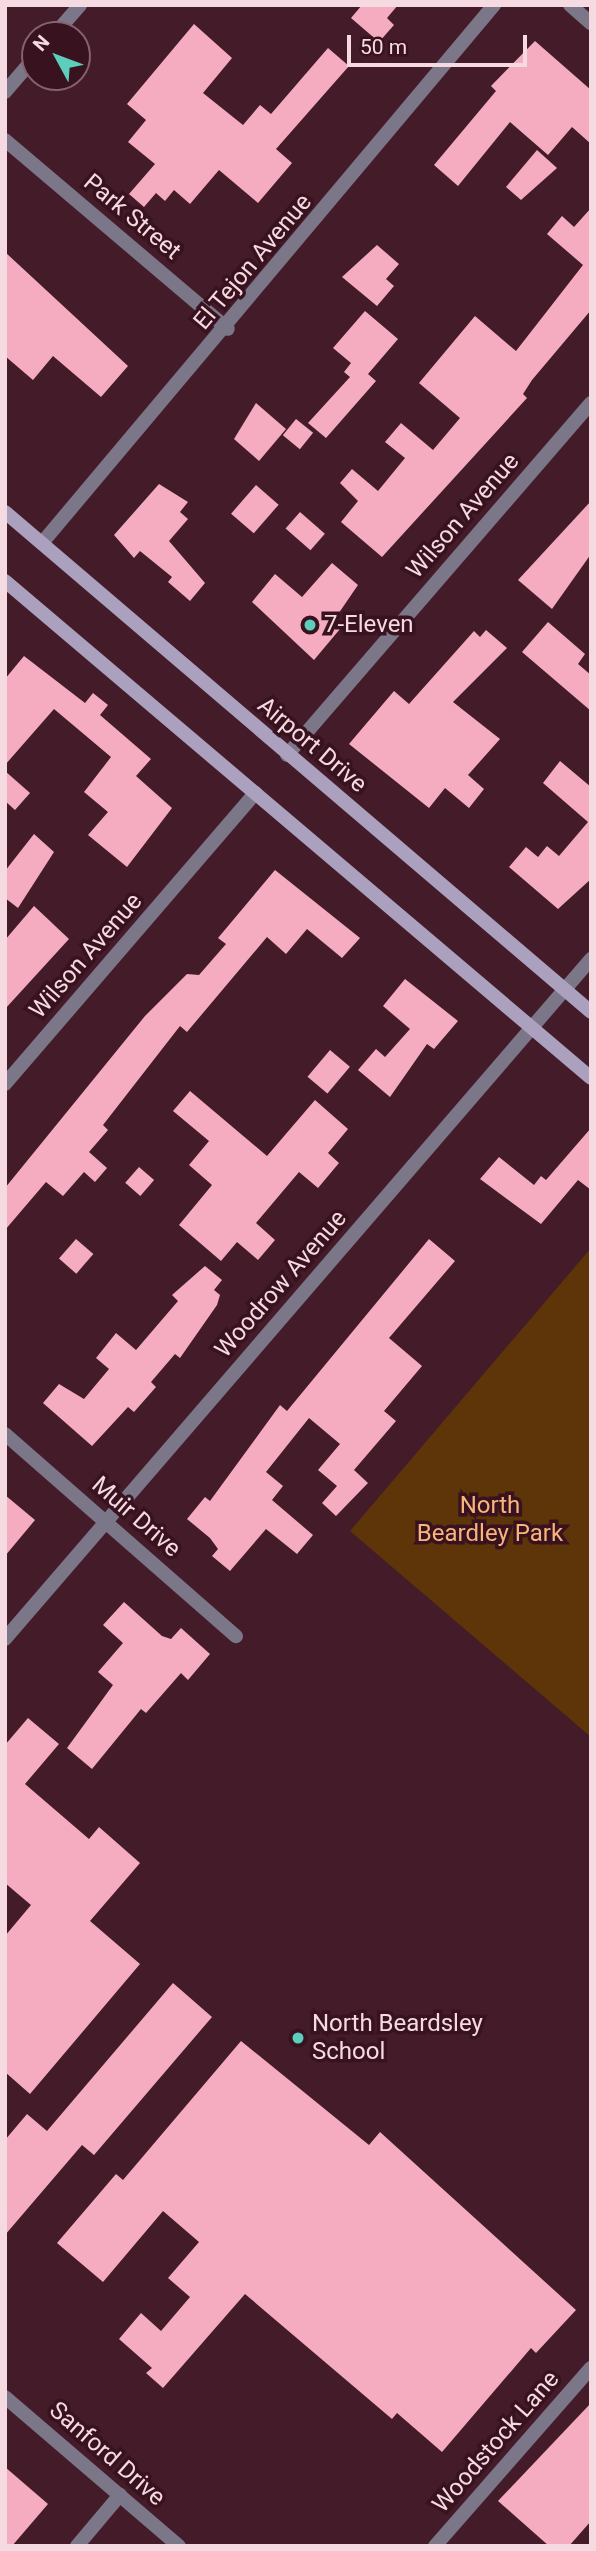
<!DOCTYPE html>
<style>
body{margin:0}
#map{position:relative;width:596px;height:2551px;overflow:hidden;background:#441c29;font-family:Roboto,sans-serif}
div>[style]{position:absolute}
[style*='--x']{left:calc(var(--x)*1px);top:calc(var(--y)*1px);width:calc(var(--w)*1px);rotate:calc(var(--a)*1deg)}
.green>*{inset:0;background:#5e3409}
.building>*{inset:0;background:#f5acc1;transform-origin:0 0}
.street>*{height:14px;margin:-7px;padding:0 7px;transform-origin:7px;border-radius:7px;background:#7c7689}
.secondary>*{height:14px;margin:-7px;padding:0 7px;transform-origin:7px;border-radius:7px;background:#aba1bf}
.dots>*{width:19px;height:19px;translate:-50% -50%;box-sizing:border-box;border:4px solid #391220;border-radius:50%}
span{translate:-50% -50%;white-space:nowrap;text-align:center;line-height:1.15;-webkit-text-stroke:7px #391220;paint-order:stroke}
.street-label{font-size:24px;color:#f6dae1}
.poi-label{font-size:24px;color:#f6dae1}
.left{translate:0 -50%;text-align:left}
.park-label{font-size:24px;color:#f7b47b}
.frame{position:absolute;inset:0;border:7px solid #f6dae1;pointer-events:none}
.north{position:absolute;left:21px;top:21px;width:70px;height:70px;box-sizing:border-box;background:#391220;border:2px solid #85626d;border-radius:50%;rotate:311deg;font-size:19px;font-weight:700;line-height:28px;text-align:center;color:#f6dae1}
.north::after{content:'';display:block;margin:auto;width:24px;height:32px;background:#5ccebb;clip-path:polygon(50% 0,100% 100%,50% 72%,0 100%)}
.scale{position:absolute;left:347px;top:35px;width:180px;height:32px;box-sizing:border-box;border:4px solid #f6dae1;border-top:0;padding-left:9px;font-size:21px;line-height:24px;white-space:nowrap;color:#f6dae1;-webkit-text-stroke:5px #391220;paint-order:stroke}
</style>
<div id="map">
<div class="green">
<div style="clip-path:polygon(591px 1248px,591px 1737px,350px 1531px)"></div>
</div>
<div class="building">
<div style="clip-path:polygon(362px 5px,398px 5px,387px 18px,394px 25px,379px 42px,351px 18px)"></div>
<div style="clip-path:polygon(194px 24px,232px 58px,203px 93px,243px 125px,260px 105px,271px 114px,328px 48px,349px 66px,276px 149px,292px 163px,258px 203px,219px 170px,190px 204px,174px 190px,165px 201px,156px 193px,144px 207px,129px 194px,155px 164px,128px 142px,146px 120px,127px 104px)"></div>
<div style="clip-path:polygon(535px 41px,591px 90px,591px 144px,572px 127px,548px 155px,510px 122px,458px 186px,434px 165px,496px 91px,491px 86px)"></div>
<div style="clip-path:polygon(537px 150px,557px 168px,521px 200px,506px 187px)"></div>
<div style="clip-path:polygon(591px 208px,591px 310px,532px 380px,523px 394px,527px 398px,382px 557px,341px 522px,358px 501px,340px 483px,352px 469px,378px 491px,405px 458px,385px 442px,401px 423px,433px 450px,460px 418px,419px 383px,475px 316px,516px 351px,583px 265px,547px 234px,562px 216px,574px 227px)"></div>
<div style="clip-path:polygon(377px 245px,399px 264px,386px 279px,394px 286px,377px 306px,342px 277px)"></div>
<div style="clip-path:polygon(5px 252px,128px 366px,101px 397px,53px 356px,33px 380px,5px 356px)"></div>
<div style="clip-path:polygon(365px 311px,398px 339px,368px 374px,376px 381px,326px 438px,308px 423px,350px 377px,344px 372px,351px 363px,333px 348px)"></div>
<div style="clip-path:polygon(256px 403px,286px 429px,259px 461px,234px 439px)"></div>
<div style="left:296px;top:419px;width:22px;height:21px;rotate:39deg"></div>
<div style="clip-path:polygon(159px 484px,188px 502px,180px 512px,188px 519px,169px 541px,205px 583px,190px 601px,168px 582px,172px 577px,140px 551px,134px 558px,114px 535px)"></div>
<div style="left:256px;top:485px;width:30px;height:38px;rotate:41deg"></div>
<div style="clip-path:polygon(591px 501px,591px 554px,552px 609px,518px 580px)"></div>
<div style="left:300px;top:512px;width:33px;height:22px;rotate:41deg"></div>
<div style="clip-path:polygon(332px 563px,358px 585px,332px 623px,340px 629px,314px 660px,252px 602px,275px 574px,302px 597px)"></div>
<div style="clip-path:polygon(548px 622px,585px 654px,578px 664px,591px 675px,591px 711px,522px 652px)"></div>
<div style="clip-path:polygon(486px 630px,507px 648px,453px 702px,500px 739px,468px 775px,484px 789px,469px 808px,445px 788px,429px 808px,349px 744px,394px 691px,409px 704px,474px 631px,480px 637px)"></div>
<div style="clip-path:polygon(24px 656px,85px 703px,93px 693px,108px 705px,100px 715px,151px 759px,136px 776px,172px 808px,127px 867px,88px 835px,108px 812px,84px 792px,111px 757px,54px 709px,5px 765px,5px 679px)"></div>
<div style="clip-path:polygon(560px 761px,591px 787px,591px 879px,558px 909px,509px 867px,526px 847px,538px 857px,547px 846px,559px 856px,588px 822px,543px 783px)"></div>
<div style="clip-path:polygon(5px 771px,30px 793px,15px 810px,5px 801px)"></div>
<div style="clip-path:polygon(34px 834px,54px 852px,18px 908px,5px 898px,5px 871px)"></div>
<div style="clip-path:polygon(275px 870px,360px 938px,342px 958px,307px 929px,286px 954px,267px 937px,187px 1032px,180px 1026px,103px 1125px,108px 1130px,89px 1152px,107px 1168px,95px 1182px,84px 1172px,63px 1196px,46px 1182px,5px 1230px,5px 1188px,145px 1016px,187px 974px,199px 975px,226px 944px,218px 938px)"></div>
<div style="clip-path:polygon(34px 906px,69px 939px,5px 1009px,5px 940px)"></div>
<div style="clip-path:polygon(405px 979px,458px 1021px,434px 1049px,427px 1044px,390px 1097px,358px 1070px,376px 1049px,385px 1057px,410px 1029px,383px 1006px)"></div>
<div style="left:330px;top:1050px;width:26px;height:35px;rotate:40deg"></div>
<div style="clip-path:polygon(190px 1091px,267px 1156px,315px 1100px,348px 1129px,328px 1153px,339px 1163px,318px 1188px,299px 1172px,256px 1223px,275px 1240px,258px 1260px,237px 1242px,221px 1261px,179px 1225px,212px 1185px,189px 1165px,209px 1141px,173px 1111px)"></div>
<div style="clip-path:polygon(591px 1128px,591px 1190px,578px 1180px,541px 1224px,480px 1179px,499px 1157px,534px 1185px,541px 1176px,546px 1180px)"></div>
<div style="left:139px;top:1167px;width:20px;height:21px;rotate:41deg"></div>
<div style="left:76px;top:1239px;width:23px;height:26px;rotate:41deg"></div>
<div style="clip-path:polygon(429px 1239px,455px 1261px,389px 1338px,422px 1366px,384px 1411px,396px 1421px,354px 1470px,368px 1483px,336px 1516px,322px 1503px,337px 1486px,318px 1470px,340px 1444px,309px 1418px,266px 1472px,283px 1486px,272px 1500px,313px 1535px,297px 1554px,266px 1529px,230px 1571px,212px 1556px,218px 1549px,210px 1538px,187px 1519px,205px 1497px,210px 1501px,280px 1405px,287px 1411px)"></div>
<div style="clip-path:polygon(205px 1266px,222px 1280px,214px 1290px,220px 1295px,217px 1305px,180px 1358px,175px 1354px,151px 1382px,156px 1387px,134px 1412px,128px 1407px,92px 1446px,43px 1403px,59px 1384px,84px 1399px,109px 1369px,96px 1358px,116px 1333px,136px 1350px,178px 1301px,172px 1295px)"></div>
<div style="clip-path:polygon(5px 1495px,35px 1520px,5px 1556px)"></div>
<div style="clip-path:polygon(124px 1602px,162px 1636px,171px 1639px,181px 1628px,210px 1654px,188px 1680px,181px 1673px,146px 1713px,141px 1709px,92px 1769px,67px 1748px,113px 1685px,98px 1672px,123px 1643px,103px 1625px)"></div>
<div style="clip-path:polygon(28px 1718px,59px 1744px,25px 1784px,89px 1839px,99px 1827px,140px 1863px,90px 1921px,140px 1964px,30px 2094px,5px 2072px,5px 1936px,31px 1905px,5px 1883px,5px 1745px)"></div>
<div style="clip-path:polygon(173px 1983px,212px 2017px,94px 2155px,82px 2145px,5px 2235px,5px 2140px,27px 2114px,47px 2131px)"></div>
<div style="clip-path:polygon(241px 2041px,369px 2145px,380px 2132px,576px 2310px,536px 2353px,531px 2348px,442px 2452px,397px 2413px,392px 2419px,245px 2294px,163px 2388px,146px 2373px,152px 2368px,119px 2339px,141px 2313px,161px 2331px,190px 2297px,168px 2278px,199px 2242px,163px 2211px,103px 2282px,57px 2243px,116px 2174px,123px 2180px)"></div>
<div style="clip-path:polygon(591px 2403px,591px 2521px,569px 2546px,549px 2546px,498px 2501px)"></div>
<div style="clip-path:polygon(5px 2467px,48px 2504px,12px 2546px,5px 2546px)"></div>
</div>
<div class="street">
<div style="--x:570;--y:5;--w:28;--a:41"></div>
<div style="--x:54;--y:35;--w:40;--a:-49"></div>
<div style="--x:5;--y:92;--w:46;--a:-49.4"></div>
<div style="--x:5;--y:140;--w:292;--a:40.3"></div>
<div style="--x:42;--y:543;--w:703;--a:-49.96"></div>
<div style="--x:287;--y:755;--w:465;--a:-49.2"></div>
<div style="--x:5;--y:1084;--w:384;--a:-49.3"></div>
<div style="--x:5;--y:1434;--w:307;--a:41.2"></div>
<div style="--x:5;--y:1639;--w:898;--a:-49.25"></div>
<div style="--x:5;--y:2397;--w:229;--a:40.6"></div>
<div style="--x:77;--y:2546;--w:67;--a:-49.9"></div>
<div style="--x:435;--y:2546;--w:237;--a:-48.8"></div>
</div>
<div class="secondary">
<div style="--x:5;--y:512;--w:770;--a:40.47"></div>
<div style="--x:5;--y:581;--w:768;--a:40.3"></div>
</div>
<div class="dots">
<div style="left:310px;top:625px;background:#5ccebb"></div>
<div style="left:298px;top:2038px;background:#5ccebb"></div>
</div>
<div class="street-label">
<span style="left:132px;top:217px;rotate:40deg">Park Street</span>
<span style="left:253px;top:262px;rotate:-50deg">El Tejon Avenue</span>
<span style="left:463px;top:516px;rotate:-49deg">Wilson Avenue</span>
<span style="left:312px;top:745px;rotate:40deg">Airport Drive</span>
<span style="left:86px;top:956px;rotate:-49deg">Wilson Avenue</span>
<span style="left:281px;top:1284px;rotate:-49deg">Woodrow Avenue</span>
<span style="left:136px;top:1517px;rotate:41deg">Muir Drive</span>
<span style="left:496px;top:2442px;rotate:-49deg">Woodstock Lane</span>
<span style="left:107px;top:2454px;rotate:41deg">Sanford Drive</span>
</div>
<div class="poi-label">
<span class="left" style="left:324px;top:625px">7-Eleven</span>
<span class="left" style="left:312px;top:2038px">North Beardsley<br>School</span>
</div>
<div class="park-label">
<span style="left:490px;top:1520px">North<br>Beardley Park</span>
</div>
<div class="frame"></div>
<div class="north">N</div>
<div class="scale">50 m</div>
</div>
